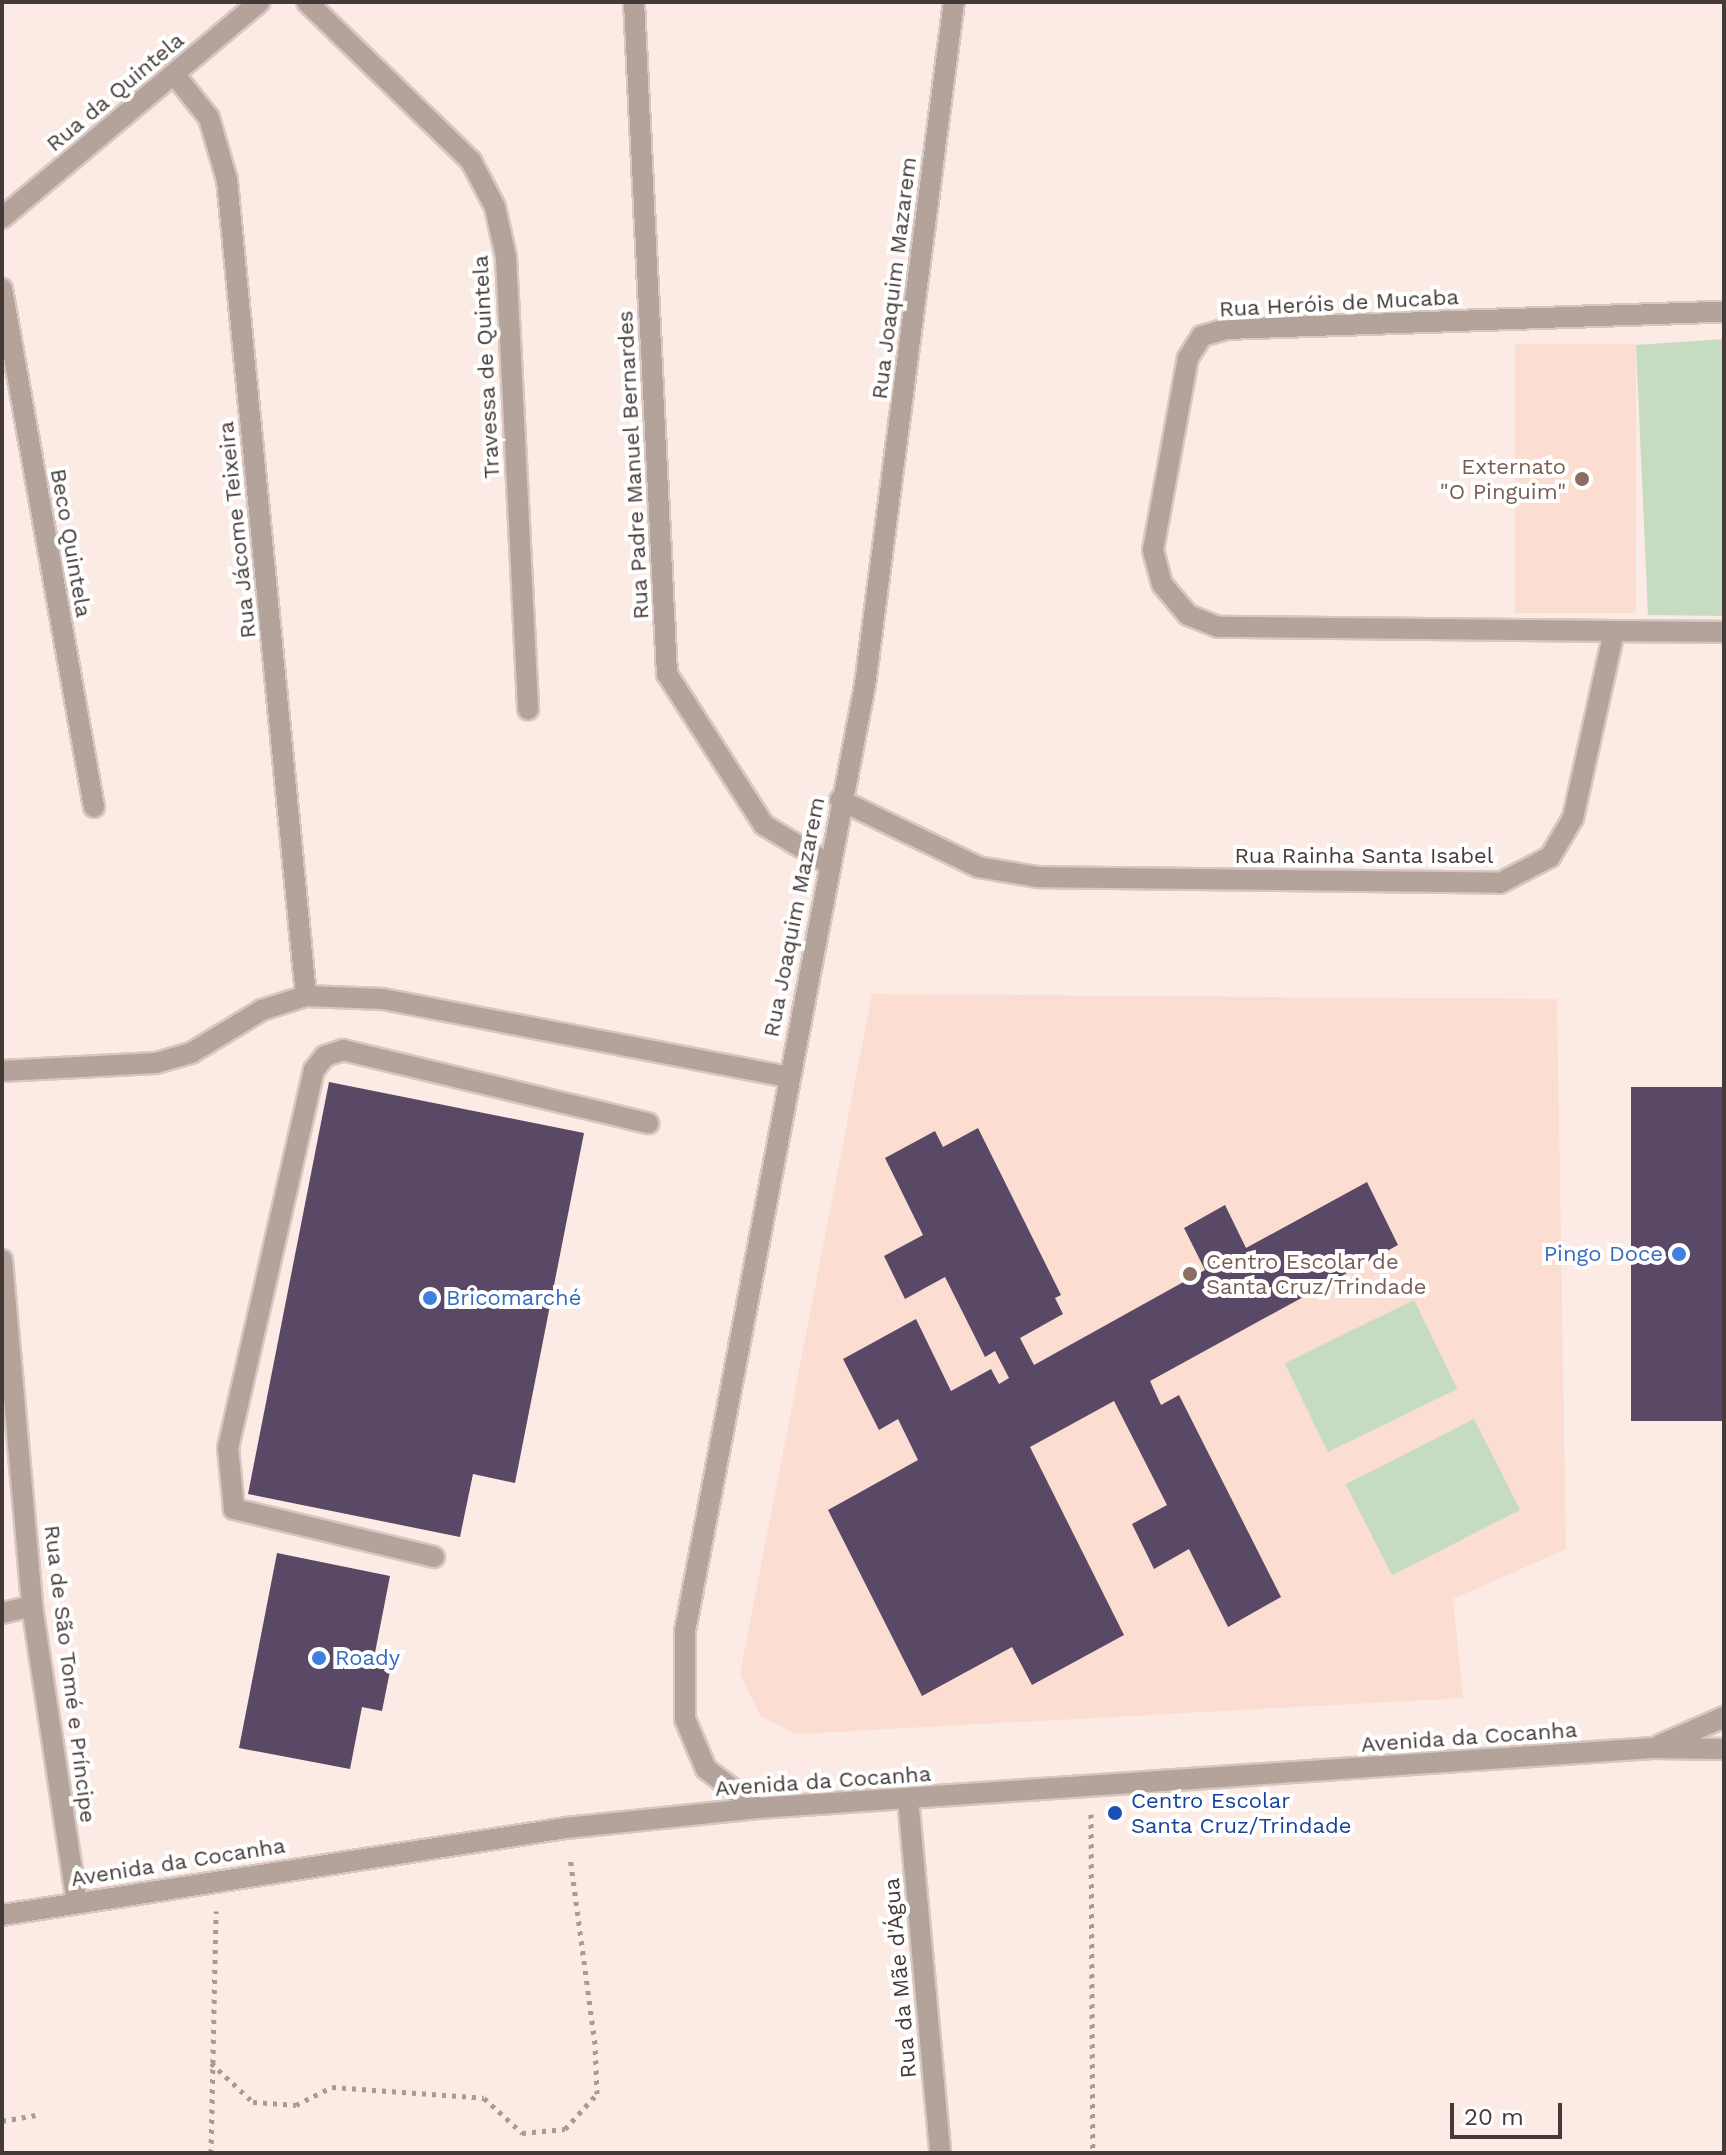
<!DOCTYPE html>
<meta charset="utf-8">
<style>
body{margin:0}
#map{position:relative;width:1726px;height:2155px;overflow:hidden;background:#fceae4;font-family:"Work Sans",sans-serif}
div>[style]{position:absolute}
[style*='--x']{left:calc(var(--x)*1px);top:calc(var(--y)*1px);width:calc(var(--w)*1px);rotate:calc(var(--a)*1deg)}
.built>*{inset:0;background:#fcddd2;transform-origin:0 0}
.green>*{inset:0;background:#c6dcc2;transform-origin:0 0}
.building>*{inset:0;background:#5a4966;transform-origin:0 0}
.path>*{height:5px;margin-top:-2.5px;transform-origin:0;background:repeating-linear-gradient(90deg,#a89a95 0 4px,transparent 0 10px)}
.roads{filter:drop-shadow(2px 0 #d7c7c2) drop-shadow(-2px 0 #d7c7c2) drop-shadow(0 2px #d7c7c2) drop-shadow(0 -2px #d7c7c2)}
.minor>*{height:20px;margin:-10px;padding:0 10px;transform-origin:10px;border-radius:10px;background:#b3a39a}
.dots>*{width:22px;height:22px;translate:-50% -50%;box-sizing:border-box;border:4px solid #fff;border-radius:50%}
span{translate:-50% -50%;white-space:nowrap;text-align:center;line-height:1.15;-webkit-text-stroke:8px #fff;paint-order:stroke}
.street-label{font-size:22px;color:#443b38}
.education-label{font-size:22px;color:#785e54}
.right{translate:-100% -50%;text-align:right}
.left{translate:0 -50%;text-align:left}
.shop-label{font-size:22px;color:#366cbe}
.transit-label{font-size:22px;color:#164399}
.frame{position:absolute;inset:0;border:4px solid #443b38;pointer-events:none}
.scale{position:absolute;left:1450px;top:2103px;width:112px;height:36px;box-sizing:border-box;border:4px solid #443b38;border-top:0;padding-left:10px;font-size:24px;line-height:28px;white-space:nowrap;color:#443b38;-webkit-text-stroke:6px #fff;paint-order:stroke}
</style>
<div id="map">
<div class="built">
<div style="left:1515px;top:344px;width:121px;height:269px"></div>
<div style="clip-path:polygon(872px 994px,1557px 999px,1566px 1549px,1453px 1599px,1463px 1698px,796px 1734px,761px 1716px,740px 1674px)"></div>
</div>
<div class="green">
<div style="clip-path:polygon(1724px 339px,1724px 616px,1648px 615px,1636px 345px)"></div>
<div style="left:1414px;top:1300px;width:99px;height:144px;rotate:64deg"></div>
<div style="left:1474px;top:1419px;width:102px;height:144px;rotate:63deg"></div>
</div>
<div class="building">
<div style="clip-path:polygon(329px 1082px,584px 1133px,515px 1483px,473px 1474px,460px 1537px,248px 1494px)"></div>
<div style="left:1724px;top:1087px;width:334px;height:93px;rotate:90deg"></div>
<div style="clip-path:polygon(978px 1128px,1061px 1295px,1055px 1298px,1063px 1314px,1020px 1338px,1034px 1365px,1205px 1270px,1184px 1228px,1225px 1205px,1246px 1248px,1367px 1182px,1398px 1245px,1150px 1381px,1161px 1405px,1179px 1395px,1281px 1597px,1228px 1627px,1189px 1549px,1154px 1569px,1132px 1524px,1167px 1505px,1114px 1401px,1030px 1447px,1124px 1635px,1032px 1685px,1012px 1647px,922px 1696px,828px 1510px,918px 1460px,898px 1419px,879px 1430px,843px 1359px,916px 1319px,951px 1391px,991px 1369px,999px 1384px,1009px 1378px,995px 1351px,985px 1357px,945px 1277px,905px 1299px,884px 1256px,923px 1235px,885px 1158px,935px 1131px,943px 1147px)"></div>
<div style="clip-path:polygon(277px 1553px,390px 1576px,373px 1663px,391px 1666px,382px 1711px,362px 1707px,350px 1769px,239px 1748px)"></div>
</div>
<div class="path">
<div style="--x:1091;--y:1814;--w:339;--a:89.7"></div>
<div style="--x:211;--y:2063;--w:57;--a:42.9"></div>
<div style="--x:253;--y:2102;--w:43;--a:4"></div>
<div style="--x:296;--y:2105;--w:40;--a:-26.6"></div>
<div style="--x:332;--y:2087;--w:152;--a:4.1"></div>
<div style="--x:484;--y:2098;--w:52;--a:42.6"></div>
<div style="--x:522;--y:2133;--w:43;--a:-5.3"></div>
<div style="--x:565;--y:2129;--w:47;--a:-47.6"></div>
<div style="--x:597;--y:2094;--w:50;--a:-92.3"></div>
<div style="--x:595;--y:2044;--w:190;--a:-97.6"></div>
<div style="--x:2;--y:2121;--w:39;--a:-10"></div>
<div style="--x:211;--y:2153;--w:242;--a:-88.8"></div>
</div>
<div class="roads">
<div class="minor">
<div style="--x:307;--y:2;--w:228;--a:44.1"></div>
<div style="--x:471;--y:161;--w:52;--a:62.4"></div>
<div style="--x:495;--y:207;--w:51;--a:77.6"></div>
<div style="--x:506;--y:257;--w:453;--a:87.2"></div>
<div style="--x:634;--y:2;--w:673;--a:87.19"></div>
<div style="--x:667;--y:674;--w:179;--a:57.3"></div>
<div style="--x:764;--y:825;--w:74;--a:31.1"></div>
<div style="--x:174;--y:74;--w:56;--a:51.5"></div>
<div style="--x:209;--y:118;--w:65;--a:73.8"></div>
<div style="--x:227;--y:180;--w:820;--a:84.47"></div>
<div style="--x:2;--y:218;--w:336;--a:-40"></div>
<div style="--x:2;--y:289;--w:526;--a:79.93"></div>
<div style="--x:1614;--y:631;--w:396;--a:-179.4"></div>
<div style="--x:1218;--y:627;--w:32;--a:-158"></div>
<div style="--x:1188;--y:615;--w:40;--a:-130"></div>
<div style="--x:1162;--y:584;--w:35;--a:-105"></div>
<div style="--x:1153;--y:550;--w:195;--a:-79.7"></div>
<div style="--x:1188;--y:358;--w:26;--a:-58"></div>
<div style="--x:1202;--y:336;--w:25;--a:-16"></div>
<div style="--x:1226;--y:329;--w:498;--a:-2"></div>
<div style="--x:840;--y:800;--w:153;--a:25.9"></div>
<div style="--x:978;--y:867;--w:61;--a:9.5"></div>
<div style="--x:1038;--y:877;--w:462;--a:0.7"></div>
<div style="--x:1500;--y:883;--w:56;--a:-27.5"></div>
<div style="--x:1550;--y:857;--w:45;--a:-59.5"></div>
<div style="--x:1573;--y:818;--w:191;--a:-77.6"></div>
<div style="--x:1614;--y:631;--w:110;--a:0.5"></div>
<div style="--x:2;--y:1071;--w:154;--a:-3"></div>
<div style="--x:156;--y:1063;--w:36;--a:-16"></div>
<div style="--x:191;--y:1053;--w:83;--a:-31.2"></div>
<div style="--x:262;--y:1010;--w:46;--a:-17.7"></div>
<div style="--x:306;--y:996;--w:77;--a:2.2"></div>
<div style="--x:383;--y:999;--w:412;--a:10.9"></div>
<div style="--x:2;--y:1260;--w:347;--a:85"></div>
<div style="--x:32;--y:1606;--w:300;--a:81.4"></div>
<div style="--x:434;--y:1557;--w:206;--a:-166.5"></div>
<div style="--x:234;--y:1509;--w:61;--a:-95.6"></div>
<div style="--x:228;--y:1448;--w:388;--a:-77.2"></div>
<div style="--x:314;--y:1070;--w:18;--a:-52"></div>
<div style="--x:325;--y:1056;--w:19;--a:-18"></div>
<div style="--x:343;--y:1050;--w:314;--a:13.5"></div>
<div style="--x:2;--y:1613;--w:31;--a:-13"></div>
<div style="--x:1660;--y:1745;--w:70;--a:-23.6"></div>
<div style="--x:908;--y:1798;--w:356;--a:84.8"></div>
<div style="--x:758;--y:1808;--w:65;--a:-143.1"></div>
<div style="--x:706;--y:1769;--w:54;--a:-112.8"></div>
<div style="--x:685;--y:1719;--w:88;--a:-90"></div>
<div style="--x:685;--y:1631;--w:963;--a:-79.23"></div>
<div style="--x:865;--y:685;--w:689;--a:-82.58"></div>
<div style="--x:2;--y:1915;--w:571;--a:-8.77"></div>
<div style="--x:566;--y:1828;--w:193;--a:-5.9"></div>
<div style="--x:758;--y:1808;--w:897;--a:-3.84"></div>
<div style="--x:1653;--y:1748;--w:71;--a:0.8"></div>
</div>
</div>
<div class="dots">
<div style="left:1582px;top:479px;background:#8d6e63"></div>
<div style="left:1679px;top:1254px;background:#3f7fe0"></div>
<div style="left:1190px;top:1274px;background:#8d6e63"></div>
<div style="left:430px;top:1298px;background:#3f7fe0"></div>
<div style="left:319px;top:1658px;background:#3f7fe0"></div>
<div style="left:1115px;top:1813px;background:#1a4fb4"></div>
</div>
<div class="street-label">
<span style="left:115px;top:92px;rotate:-40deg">Rua da Quintela</span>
<span style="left:894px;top:278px;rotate:-83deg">Rua Joaquim Mazarem</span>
<span style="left:1339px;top:303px;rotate:-3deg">Rua Heróis de Mucaba</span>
<span style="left:486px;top:367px;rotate:-93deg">Travessa de Quintela</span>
<span style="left:633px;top:465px;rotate:-93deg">Rua Padre Manuel Bernardes</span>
<span style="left:237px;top:530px;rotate:-96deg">Rua Jácome Teixeira</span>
<span style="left:71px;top:543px;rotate:80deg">Beco Quintela</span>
<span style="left:1364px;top:856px">Rua Rainha Santa Isabel</span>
<span style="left:794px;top:917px;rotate:-79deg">Rua Joaquim Mazarem</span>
<span style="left:70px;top:1674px;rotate:83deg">Rua de São Tomé e Príncipe</span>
<span style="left:1469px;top:1737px;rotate:-4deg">Avenida da Cocanha</span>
<span style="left:823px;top:1781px;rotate:-4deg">Avenida da Cocanha</span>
<span style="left:178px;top:1862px;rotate:-9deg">Avenida da Cocanha</span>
<span style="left:900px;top:1978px;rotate:-95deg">Rua da Mãe d'Água</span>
</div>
<div class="education-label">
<span class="right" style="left:1566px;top:479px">Externato<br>"O Pinguim"</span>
<span class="left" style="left:1206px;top:1274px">Centro Escolar de<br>Santa Cruz/Trindade</span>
</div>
<div class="shop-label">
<span class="right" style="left:1663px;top:1254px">Pingo Doce</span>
<span class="left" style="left:446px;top:1298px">Bricomarché</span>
<span class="left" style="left:335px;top:1658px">Roady</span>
</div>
<div class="transit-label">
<span class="left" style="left:1131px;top:1813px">Centro Escolar<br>Santa Cruz/Trindade</span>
</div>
<div class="frame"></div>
<div class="scale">20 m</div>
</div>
